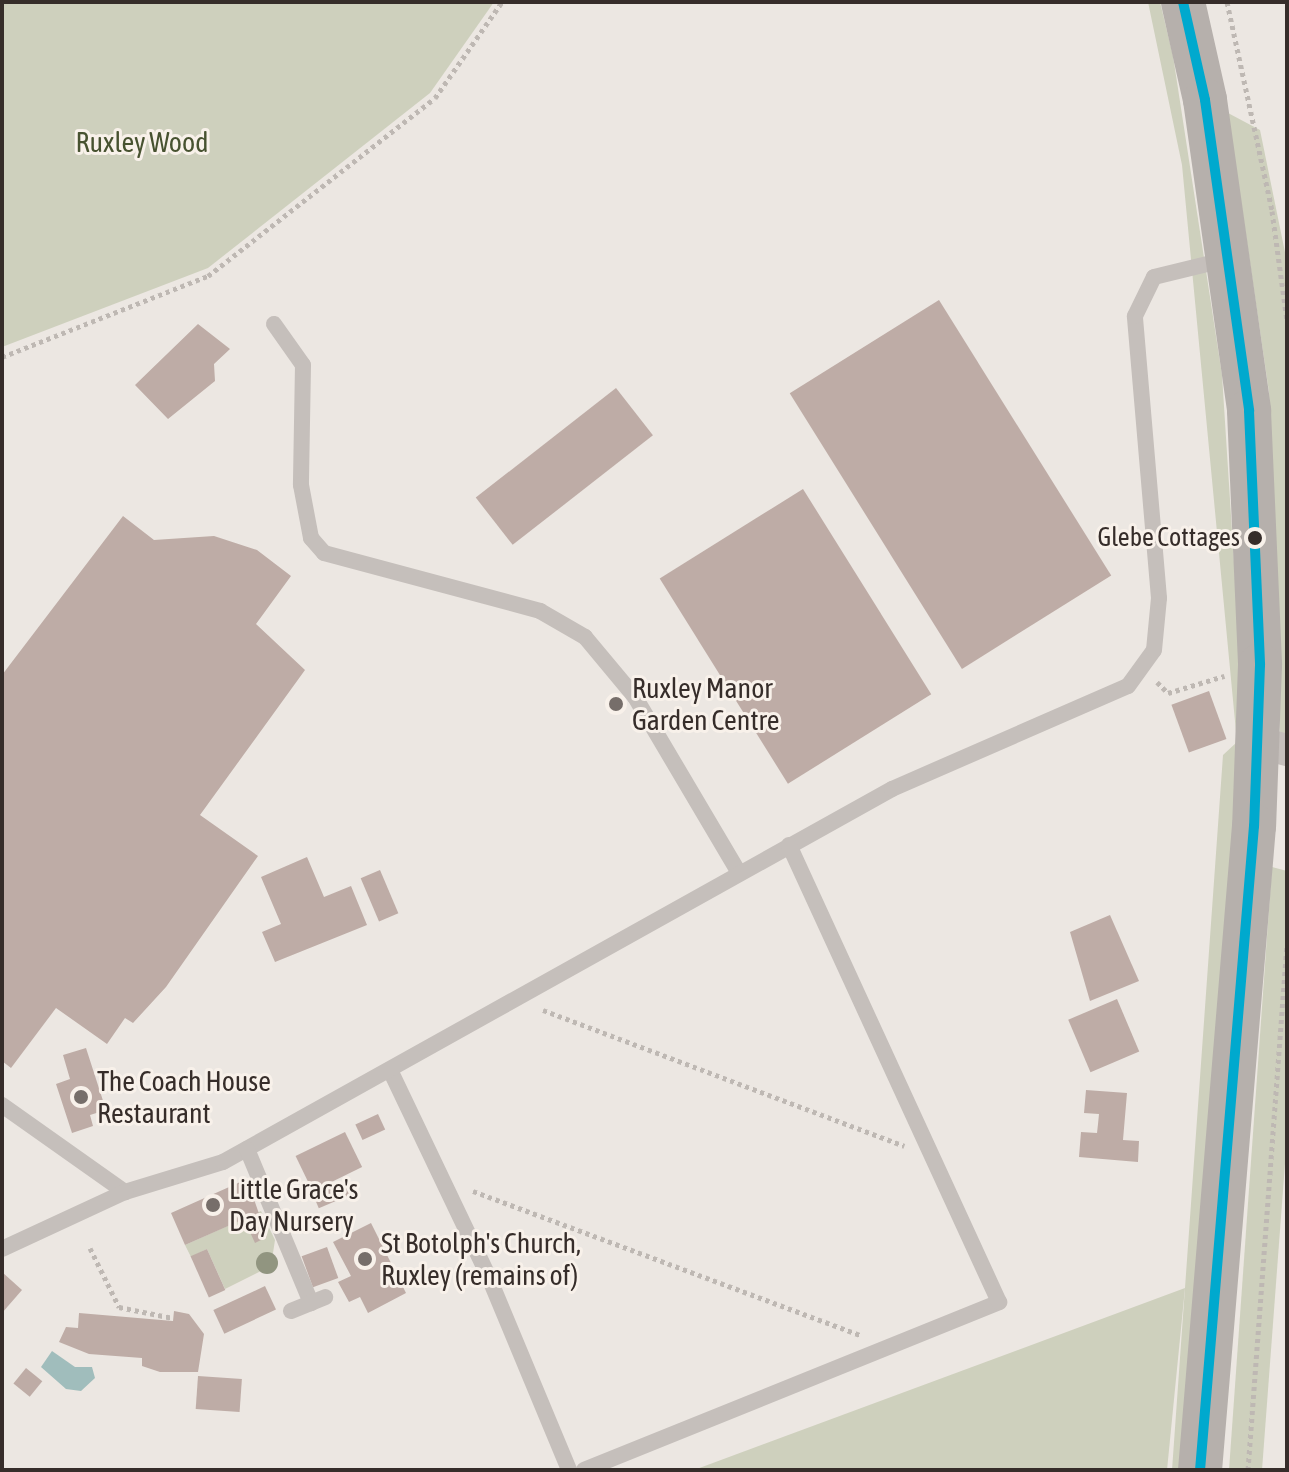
<!DOCTYPE html>
<style>
body{margin:0}
#map{position:relative;width:1289px;height:1472px;overflow:hidden;background:#ece7e2;font-family:"Asap Condensed",sans-serif}
div>[style]{position:absolute}
[style*='--x']{left:calc(var(--x)*1px);top:calc(var(--y)*1px);width:calc(var(--w)*1px);rotate:calc(var(--a)*1deg)}
.green>*{inset:0;background:#ced0bd}
.water>*{inset:0;background:#a0bdbc}
.building>*{inset:0;background:#beaca6;transform-origin:0 0}
.path>*{height:5px;margin-top:-2.5px;transform-origin:0;background:repeating-linear-gradient(90deg,#beb8b3 0 4px,transparent 0 8px)}
.lane>*{height:16px;margin:-8px;padding:0 8px;transform-origin:8px;border-radius:8px;background:#c5bfbb}
.street>*{height:32px;margin:-16px;padding:0 16px;transform-origin:16px;border-radius:16px;background:#c5bfbb}
.secondary>*{height:44px;margin:-22px;padding:0 22px;transform-origin:22px;border-radius:22px;background:#b6b0ac}
.bus-1>*{height:10px;margin:-5px;padding:0 5px;transform-origin:5px;border-radius:5px;background:#00a9ce}
.trees>*{width:22px;height:22px;margin:-11px;border-radius:50%;background:#919580}
.dots>*{width:22px;height:22px;translate:-50% -50%;box-sizing:border-box;border:4px solid #f8f1ea;border-radius:50%}
span{translate:-50% -50%;white-space:nowrap;text-align:center;line-height:1.15;-webkit-text-stroke:6px #f8f1ea;paint-order:stroke}
.bus-label{font-size:26px;color:#362d2a}
.right{translate:-100% -50%;text-align:right}
.park-label{font-size:28px;color:#475230}
.poi-label{font-size:28px;color:#362d2a}
.left{translate:0 -50%;text-align:left}
.frame{position:absolute;inset:0;border:4px solid #362d2a;pointer-events:none}
</style>
<div id="map">
<div class="green">
<div style="clip-path:polygon(2px 2px,494px 2px,430px 93px,208px 268px,2px 347px)"></div>
<div style="clip-path:polygon(1148px 2px,1160px 2px,1173px 56px,1222px 375px,1240px 656px,1239px 734px,1223px 964px,1180px 1470px,1172px 1470px,1223px 755px,1237px 742px,1182px 165px)"></div>
<div style="clip-path:polygon(1228px 113px,1260px 130px,1287px 262px,1287px 739px,1280px 737px,1269px 392px)"></div>
<div style="clip-path:polygon(1272px 867px,1287px 871px,1287px 1137px,1262px 1470px,1229px 1470px)"></div>
<div style="clip-path:polygon(261px 1211px,275px 1240px,271px 1266px,225px 1289px,207px 1249px,191px 1257px,185px 1245px)"></div>
<div style="clip-path:polygon(1185px 1288px,1167px 1470px,694px 1470px)"></div>
</div>
<div class="water">
<div style="clip-path:polygon(52px 1351px,75px 1367px,92px 1367px,95px 1378px,81px 1391px,66px 1389px,41px 1367px)"></div>
</div>
<div class="building">
<div style="left:939px;top:300px;width:325px;height:176px;rotate:58deg"></div>
<div style="clip-path:polygon(198px 324px,230px 349px,214px 364px,215px 381px,168px 419px,135px 385px)"></div>
<div style="left:616px;top:388px;width:60px;height:178px;rotate:52deg"></div>
<div style="left:803px;top:489px;width:242px;height:169px;rotate:58deg"></div>
<div style="clip-path:polygon(123px 516px,154px 540px,214px 536px,257px 550px,291px 576px,256px 624px,305px 670px,200px 815px,258px 856px,166px 987px,133px 1023px,125px 1018px,107px 1044px,56px 1008px,11px 1068px,2px 1061px,2px 675px)"></div>
<div style="left:1209px;top:691px;width:51px;height:40px;rotate:70deg"></div>
<div style="clip-path:polygon(307px 857px,324px 897px,351px 886px,367px 925px,275px 962px,262px 932px,281px 924px,261px 877px)"></div>
<div style="left:380px;top:870px;width:47px;height:21px;rotate:67deg"></div>
<div style="clip-path:polygon(1110px 915px,1139px 981px,1090px 1001px,1070px 932px)"></div>
<div style="left:1117px;top:999px;width:57px;height:53px;rotate:67deg"></div>
<div style="clip-path:polygon(86px 1048px,106px 1110px,90px 1115px,93px 1126px,72px 1133px,56px 1084px,70px 1079px,63px 1055px)"></div>
<div style="clip-path:polygon(1086px 1090px,1127px 1093px,1123px 1140px,1139px 1141px,1138px 1162px,1079px 1157px,1081px 1132px,1097px 1133px,1098px 1124px,1099px 1114px,1084px 1113px)"></div>
<div style="left:378px;top:1114px;width:17px;height:25px;rotate:65deg"></div>
<div style="left:345px;top:1132px;width:39px;height:55px;rotate:64deg"></div>
<div style="clip-path:polygon(247px 1179px,267px 1237px,255px 1243px,244px 1219px,185px 1245px,171px 1213px)"></div>
<div style="left:347px;top:1180px;width:15px;height:37px;rotate:67deg"></div>
<div style="clip-path:polygon(371px 1223px,406px 1293px,368px 1313px,360px 1297px,349px 1302px,338px 1282px,351px 1276px,333px 1242px)"></div>
<div style="left:327px;top:1247px;width:33px;height:27px;rotate:70deg"></div>
<div style="left:207px;top:1249px;width:45px;height:18px;rotate:66deg"></div>
<div style="clip-path:polygon(2px 1272px,22px 1290px,2px 1313px)"></div>
<div style="left:265px;top:1286px;width:26px;height:57px;rotate:65deg"></div>
<div style="clip-path:polygon(174px 1311px,189px 1314px,204px 1334px,198px 1372px,160px 1372px,142px 1366px,142px 1358px,89px 1354px,59px 1342px,66px 1327px,78px 1328px,79px 1313px,173px 1321px)"></div>
<div style="left:26px;top:1368px;width:21px;height:20px;rotate:39deg"></div>
<div style="left:198px;top:1376px;width:44px;height:33px;rotate:4deg"></div>
</div>
<div class="path">
<div style="--x:1227;--y:2;--w:214;--a:77.8"></div>
<div style="--x:1272;--y:211;--w:110;--a:82.2"></div>
<div style="--x:2;--y:357;--w:221;--a:-21.5"></div>
<div style="--x:208;--y:276;--w:288;--a:-38.1"></div>
<div style="--x:435;--y:98;--w:117;--a:-55.1"></div>
<div style="--x:1157;--y:682;--w:16;--a:45"></div>
<div style="--x:1168;--y:693;--w:59;--a:-16.9"></div>
<div style="--x:543;--y:1010;--w:386;--a:20.6"></div>
<div style="--x:473;--y:1191;--w:414;--a:20.4"></div>
<div style="--x:90;--y:1248;--w:66;--a:63.8"></div>
<div style="--x:119;--y:1307;--w:55;--a:11.5"></div>
<div style="--x:1248;--y:1470;--w:527;--a:-85.76"></div>
</div>
<div class="lane">
<div style="--x:274;--y:324;--w:50;--a:54.7"></div>
<div style="--x:303;--y:365;--w:120;--a:91"></div>
<div style="--x:301;--y:485;--w:54;--a:79.3"></div>
<div style="--x:311;--y:538;--w:20;--a:49"></div>
<div style="--x:324;--y:553;--w:224;--a:15"></div>
<div style="--x:540;--y:611;--w:52;--a:30"></div>
<div style="--x:585;--y:637;--w:78;--a:50.2"></div>
<div style="--x:635;--y:697;--w:204;--a:59.4"></div>
<div style="--x:391;--y:1072;--w:230;--a:64.5"></div>
<div style="--x:490;--y:1280;--w:206;--a:67.4"></div>
<div style="--x:2;--y:1105;--w:151;--a:35.3"></div>
<div style="--x:125;--y:1192;--w:102;--a:-17"></div>
<div style="--x:223;--y:1162;--w:766;--a:-29.14"></div>
<div style="--x:892;--y:789;--w:257;--a:-23.6"></div>
<div style="--x:1128;--y:686;--w:44;--a:-54.2"></div>
<div style="--x:1154;--y:650;--w:52;--a:-84.5"></div>
<div style="--x:1159;--y:598;--w:283;--a:-94.9"></div>
<div style="--x:1135;--y:316;--w:43;--a:-64"></div>
<div style="--x:1154;--y:277;--w:76;--a:-13.7"></div>
<div style="--x:247;--y:1149;--w:167;--a:67.4"></div>
<div style="--x:2;--y:1249;--w:136;--a:-24.9"></div>
<div style="--x:291;--y:1311;--w:37;--a:-22"></div>
<div style="--x:584;--y:1470;--w:448;--a:-22"></div>
<div style="--x:999;--y:1302;--w:503;--a:-114.68"></div>
</div>
<div class="street">
<div style="--x:1257;--y:742;--w:31;--a:15"></div>
</div>
<div class="secondary">
<div style="--x:1183;--y:2;--w:100;--a:77.3"></div>
<div style="--x:1205;--y:100;--w:314;--a:81.9"></div>
<div style="--x:1249;--y:411;--w:254;--a:87.5"></div>
<div style="--x:1260;--y:665;--w:161;--a:92.1"></div>
<div style="--x:1254;--y:826;--w:646;--a:94.79"></div>
</div>
<div class="bus-1">
<div style="--x:1183;--y:2;--w:100;--a:77.3"></div>
<div style="--x:1205;--y:100;--w:314;--a:81.9"></div>
<div style="--x:1249;--y:411;--w:254;--a:87.5"></div>
<div style="--x:1260;--y:665;--w:161;--a:92.1"></div>
<div style="--x:1254;--y:826;--w:646;--a:94.79"></div>
</div>
<div class="trees">
<div style="left:267px;top:1263px"></div>
</div>
<div class="dots">
<div style="left:1255px;top:538px;background:#362d2a"></div>
<div style="left:616px;top:704px;background:#766e6a"></div>
<div style="left:81px;top:1097px;background:#766e6a"></div>
<div style="left:213px;top:1205px;background:#766e6a"></div>
<div style="left:365px;top:1259px;background:#766e6a"></div>
</div>
<div class="bus-label">
<span class="right" style="left:1240px;top:538px">Glebe Cottages</span>
</div>
<div class="park-label">
<span style="left:142px;top:142px">Ruxley Wood</span>
</div>
<div class="poi-label">
<span class="left" style="left:632px;top:704px">Ruxley Manor<br>Garden Centre</span>
<span class="left" style="left:97px;top:1097px">The Coach House<br>Restaurant</span>
<span class="left" style="left:229px;top:1205px">Little Grace's<br>Day Nursery</span>
<span class="left" style="left:381px;top:1259px">St Botolph's Church,<br>Ruxley (remains of)</span>
</div>
<div class="frame"></div>
</div>
